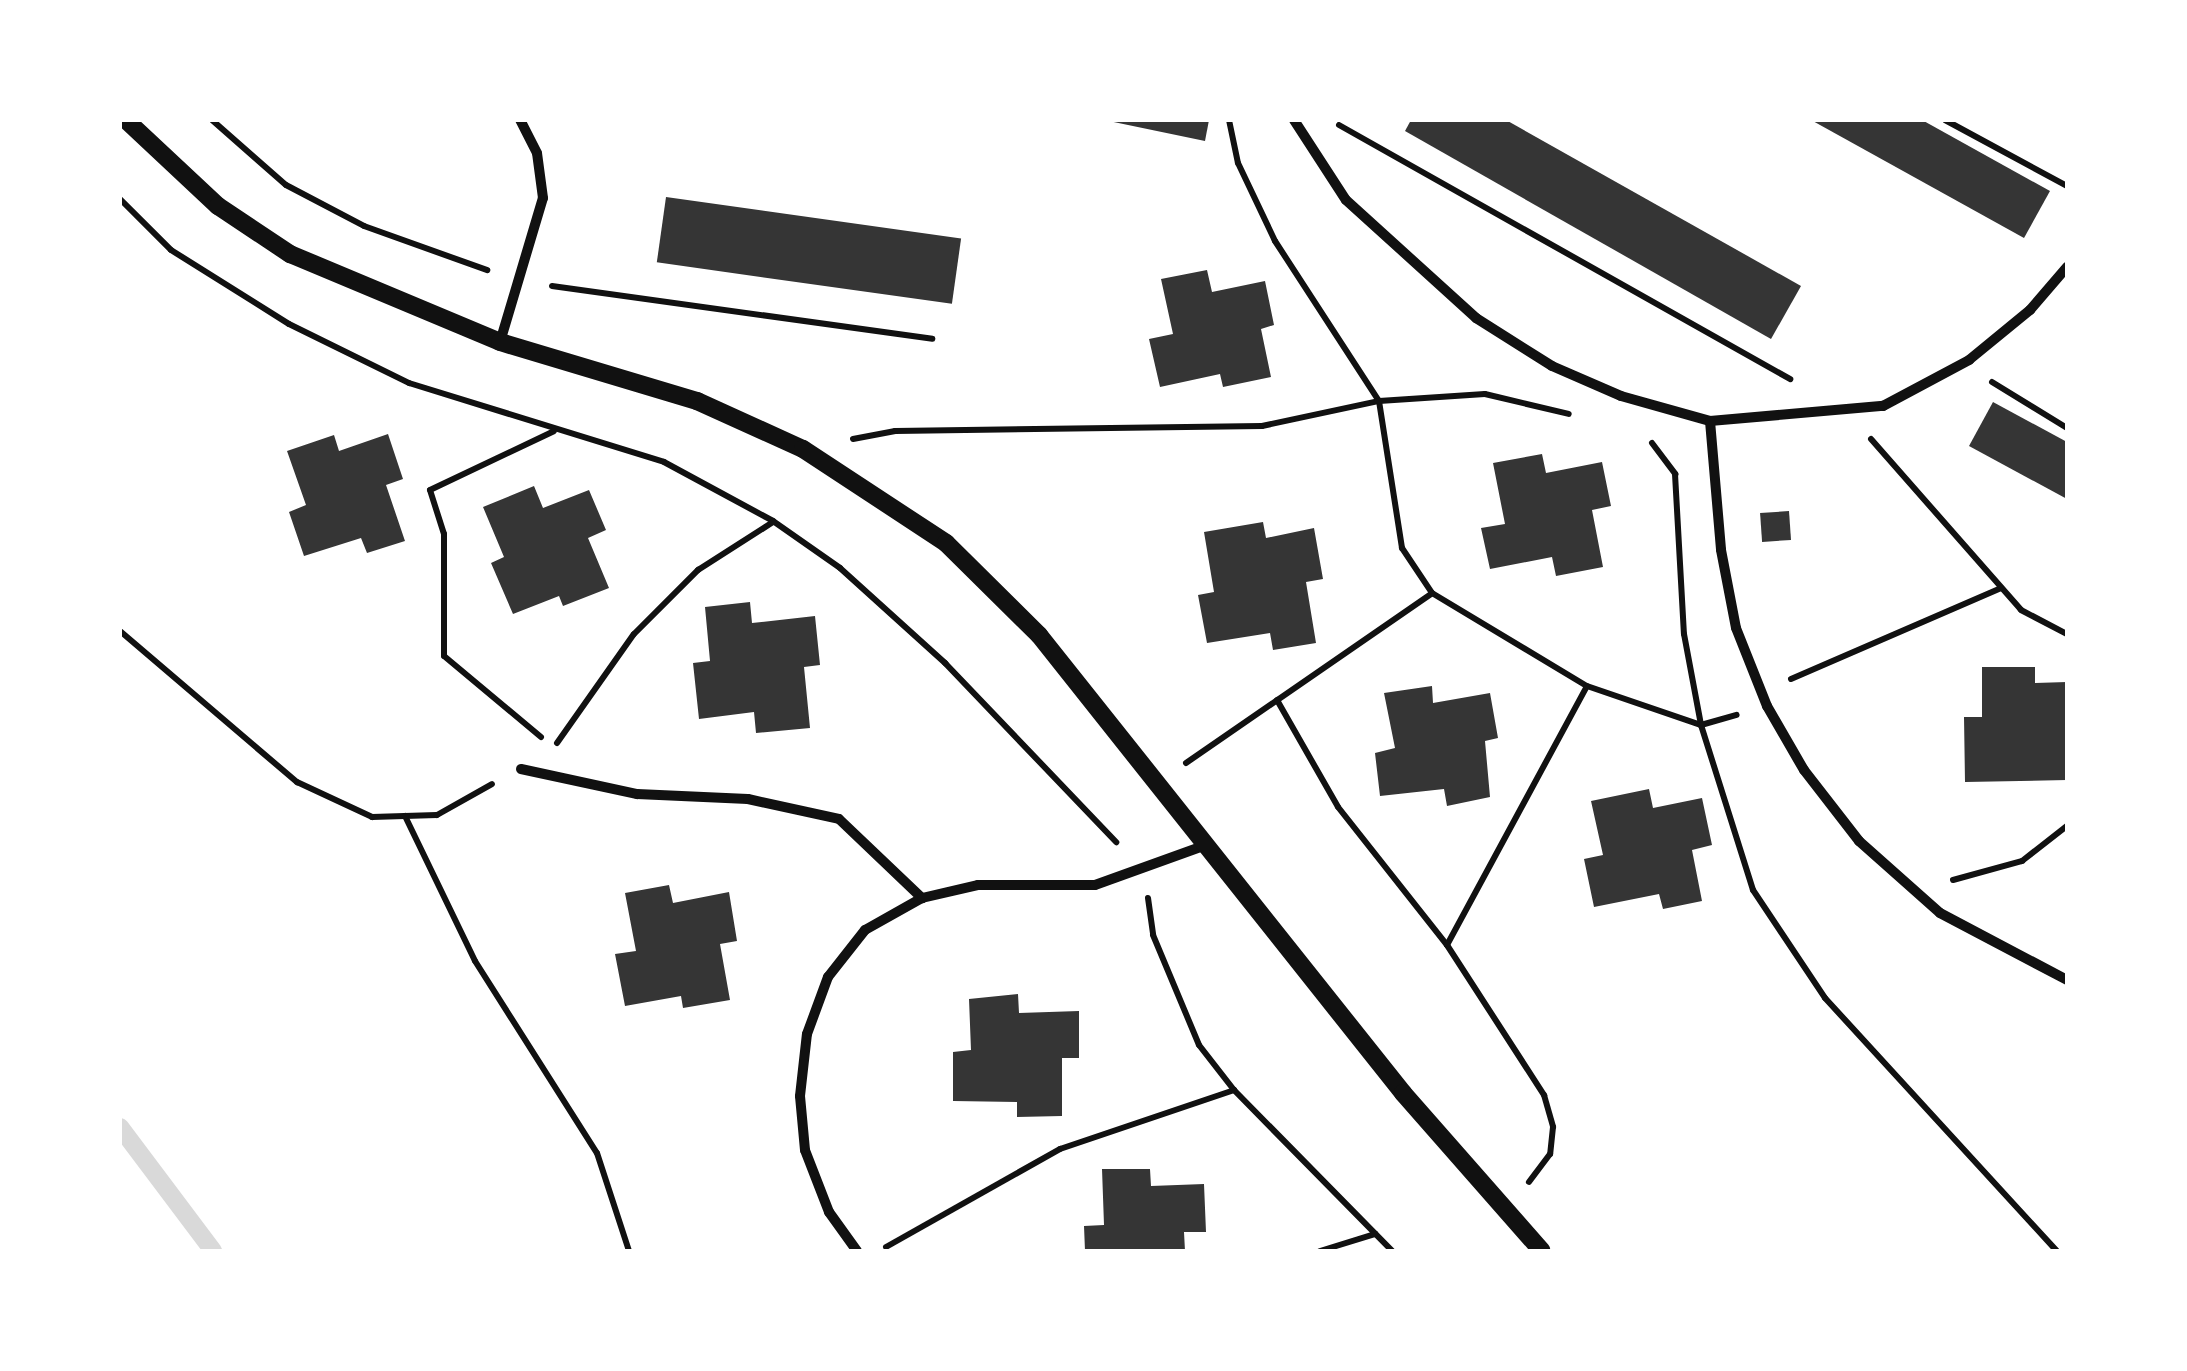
<!DOCTYPE html>
<style>
body{margin:0}
#map{position:relative;width:2187px;height:1371px;overflow:hidden;background:#fff;font-family:Signika,sans-serif}
div>[style]{position:absolute}
[style*='--x']{left:calc(var(--x)*1px);top:calc(var(--y)*1px);width:calc(var(--w)*1px);rotate:calc(var(--a)*1deg)}
.stream>*{height:18px;margin:-9px;padding:0 9px;transform-origin:9px;border-radius:9px;background:#d9d9d9}
.building>*{inset:0;background:#353535;transform-origin:0 0}
.path>*{height:6px;margin:-3px;padding:0 3px;transform-origin:3px;border-radius:3px;background:#111}
.minor>*{height:10px;margin:-5px;padding:0 5px;transform-origin:5px;border-radius:5px;background:#111}
.tertiary>*{height:18px;margin:-9px;padding:0 9px;transform-origin:9px;border-radius:9px;background:#111}
span{translate:-50% -50%;white-space:nowrap;text-align:center;line-height:1.15;-webkit-text-stroke:10px #fff;paint-order:stroke}
.frame{position:absolute;inset:0;border:122px solid #fff;pointer-events:none}
</style>
<div id="map">
<div class="stream">
<div style="--x:120;--y:1127;--w:155;--a:53.1"></div>
</div>
<div class="building">
<div style="clip-path:polygon(1104px 120px,1209px 120px,1205px 141px)"></div>
<div style="clip-path:polygon(1411px 120px,1506px 120px,1801px 286px,1771px 339px,1405px 131px)"></div>
<div style="clip-path:polygon(1811px 120px,1922px 120px,2050px 191px,2024px 238px)"></div>
<div style="left:666px;top:197px;width:298px;height:66px;rotate:8deg"></div>
<div style="clip-path:polygon(1207px 270px,1212px 292px,1265px 281px,1274px 325px,1261px 329px,1271px 377px,1223px 387px,1220px 374px,1160px 387px,1149px 339px,1173px 334px,1161px 279px)"></div>
<div style="clip-path:polygon(1993px 402px,2067px 442px,2067px 499px,1969px 446px)"></div>
<div style="clip-path:polygon(388px 434px,403px 479px,386px 485px,405px 541px,367px 553px,361px 538px,304px 556px,289px 512px,306px 505px,287px 451px,334px 435px,339px 451px)"></div>
<div style="clip-path:polygon(1542px 454px,1546px 473px,1602px 462px,1611px 506px,1592px 510px,1603px 567px,1556px 576px,1552px 557px,1490px 569px,1481px 528px,1505px 524px,1493px 463px)"></div>
<div style="clip-path:polygon(534px 486px,543px 508px,589px 490px,606px 530px,588px 538px,609px 588px,563px 606px,559px 596px,513px 614px,491px 563px,504px 557px,483px 507px)"></div>
<div style="left:1789px;top:511px;width:29px;height:29px;rotate:86deg"></div>
<div style="clip-path:polygon(1263px 522px,1266px 538px,1314px 528px,1323px 579px,1306px 582px,1316px 643px,1273px 650px,1270px 633px,1207px 643px,1198px 595px,1214px 592px,1204px 532px)"></div>
<div style="clip-path:polygon(750px 602px,752px 623px,815px 616px,820px 665px,804px 667px,810px 728px,756px 733px,754px 712px,699px 719px,693px 663px,710px 661px,705px 607px)"></div>
<div style="clip-path:polygon(1982px 667px,2035px 667px,2035px 683px,2067px 682px,2067px 780px,1965px 782px,1964px 717px,1982px 717px)"></div>
<div style="clip-path:polygon(1432px 686px,1433px 703px,1490px 693px,1498px 738px,1485px 741px,1490px 797px,1447px 806px,1444px 789px,1380px 796px,1375px 753px,1395px 748px,1384px 693px)"></div>
<div style="clip-path:polygon(1649px 789px,1653px 808px,1702px 798px,1712px 845px,1692px 850px,1702px 901px,1663px 909px,1659px 894px,1594px 907px,1584px 859px,1603px 855px,1591px 801px)"></div>
<div style="clip-path:polygon(669px 885px,673px 903px,729px 892px,737px 941px,720px 944px,730px 1000px,683px 1008px,681px 996px,625px 1006px,615px 954px,636px 951px,625px 893px)"></div>
<div style="clip-path:polygon(1018px 994px,1019px 1013px,1079px 1011px,1079px 1058px,1062px 1058px,1062px 1116px,1017px 1117px,1017px 1102px,953px 1101px,953px 1052px,971px 1050px,969px 999px)"></div>
<div style="clip-path:polygon(1102px 1169px,1150px 1169px,1151px 1186px,1204px 1184px,1206px 1232px,1184px 1232px,1185px 1251px,1085px 1251px,1084px 1226px,1104px 1225px)"></div>
</div>
<div class="path">
<div style="--x:212;--y:120;--w:98;--a:41.3"></div>
<div style="--x:286;--y:185;--w:88;--a:27.7"></div>
<div style="--x:364;--y:226;--w:131;--a:19.7"></div>
<div style="--x:1229;--y:120;--w:44;--a:78.2"></div>
<div style="--x:1238;--y:163;--w:86;--a:64.6"></div>
<div style="--x:1275;--y:241;--w:191;--a:57"></div>
<div style="--x:1379;--y:401;--w:149;--a:81.1"></div>
<div style="--x:1402;--y:548;--w:54;--a:56.3"></div>
<div style="--x:1432;--y:593;--w:181;--a:31"></div>
<div style="--x:1587;--y:686;--w:120;--a:18.9"></div>
<div style="--x:1701;--y:725;--w:37;--a:-16"></div>
<div style="--x:1945;--y:120;--w:139;--a:28.4"></div>
<div style="--x:1339;--y:125;--w:518;--a:29.39"></div>
<div style="--x:120;--y:199;--w:72;--a:45"></div>
<div style="--x:171;--y:250;--w:139;--a:32.1"></div>
<div style="--x:289;--y:324;--w:134;--a:26.2"></div>
<div style="--x:409;--y:383;--w:267;--a:17.2"></div>
<div style="--x:664;--y:462;--w:124;--a:28.4"></div>
<div style="--x:773;--y:521;--w:82;--a:35"></div>
<div style="--x:840;--y:568;--w:142;--a:42.1"></div>
<div style="--x:945;--y:663;--w:248;--a:46.3"></div>
<div style="--x:552;--y:286;--w:384;--a:7.9"></div>
<div style="--x:1992;--y:382;--w:88;--a:31.5"></div>
<div style="--x:853;--y:439;--w:43;--a:-10.8"></div>
<div style="--x:895;--y:431;--w:367;--a:-0.8"></div>
<div style="--x:1262;--y:426;--w:120;--a:-12.1"></div>
<div style="--x:1379;--y:401;--w:106;--a:-3.8"></div>
<div style="--x:1485;--y:394;--w:86;--a:13.4"></div>
<div style="--x:1871;--y:439;--w:227;--a:48.7"></div>
<div style="--x:2021;--y:610;--w:52;--a:27.6"></div>
<div style="--x:1652;--y:443;--w:39;--a:53"></div>
<div style="--x:1675;--y:474;--w:160;--a:86.8"></div>
<div style="--x:1684;--y:634;--w:93;--a:79.4"></div>
<div style="--x:1701;--y:725;--w:173;--a:72.5"></div>
<div style="--x:1753;--y:890;--w:130;--a:56.3"></div>
<div style="--x:1825;--y:998;--w:343;--a:47.5"></div>
<div style="--x:120;--y:631;--w:233;--a:40.5"></div>
<div style="--x:297;--y:782;--w:83;--a:25"></div>
<div style="--x:372;--y:817;--w:65;--a:-1.8"></div>
<div style="--x:437;--y:815;--w:63;--a:-29.4"></div>
<div style="--x:1791;--y:679;--w:229;--a:-23.4"></div>
<div style="--x:1277;--y:700;--w:123;--a:60.3"></div>
<div style="--x:1338;--y:807;--w:176;--a:51.7"></div>
<div style="--x:1447;--y:945;--w:179;--a:57.1"></div>
<div style="--x:1544;--y:1095;--w:33;--a:74"></div>
<div style="--x:1553;--y:1127;--w:27;--a:96"></div>
<div style="--x:1550;--y:1154;--w:35;--a:127"></div>
<div style="--x:541;--y:737;--w:126;--a:-140.1"></div>
<div style="--x:444;--y:656;--w:122;--a:-90"></div>
<div style="--x:444;--y:534;--w:46;--a:-107.7"></div>
<div style="--x:430;--y:490;--w:137;--a:-25.4"></div>
<div style="--x:557;--y:743;--w:133;--a:-54.8"></div>
<div style="--x:634;--y:634;--w:91;--a:-45"></div>
<div style="--x:698;--y:570;--w:89;--a:-32.6"></div>
<div style="--x:1186;--y:763;--w:299;--a:-34.6"></div>
<div style="--x:405;--y:816;--w:161;--a:64.2"></div>
<div style="--x:475;--y:961;--w:227;--a:57.6"></div>
<div style="--x:597;--y:1153;--w:103;--a:71.9"></div>
<div style="--x:1953;--y:880;--w:72;--a:-15.4"></div>
<div style="--x:2022;--y:861;--w:57;--a:-37.9"></div>
<div style="--x:1148;--y:898;--w:37;--a:82"></div>
<div style="--x:1153;--y:935;--w:119;--a:67.3"></div>
<div style="--x:1199;--y:1045;--w:57;--a:52.1"></div>
<div style="--x:1234;--y:1090;--w:226;--a:45.5"></div>
<div style="--x:1447;--y:945;--w:294;--a:-61.6"></div>
<div style="--x:886;--y:1247;--w:200;--a:-29.4"></div>
<div style="--x:1060;--y:1149;--w:184;--a:-18.7"></div>
<div style="--x:1320;--y:1251;--w:58;--a:-17.2"></div>
</div>
<div class="minor">
<div style="--x:1294;--y:120;--w:95;--a:57"></div>
<div style="--x:1346;--y:200;--w:176;--a:42.2"></div>
<div style="--x:1476;--y:318;--w:90;--a:32.3"></div>
<div style="--x:1552;--y:366;--w:75;--a:23.5"></div>
<div style="--x:1621;--y:396;--w:92;--a:15.7"></div>
<div style="--x:1710;--y:421;--w:174;--a:-5"></div>
<div style="--x:1883;--y:406;--w:98;--a:-28.1"></div>
<div style="--x:1969;--y:360;--w:79;--a:-39.3"></div>
<div style="--x:2030;--y:310;--w:57;--a:-49.3"></div>
<div style="--x:500;--y:342;--w:150;--a:-73.4"></div>
<div style="--x:543;--y:198;--w:45;--a:-97.6"></div>
<div style="--x:537;--y:153;--w:37;--a:-117"></div>
<div style="--x:1710;--y:421;--w:129;--a:85.1"></div>
<div style="--x:1721;--y:550;--w:79;--a:79.1"></div>
<div style="--x:1736;--y:628;--w:84;--a:68.3"></div>
<div style="--x:1767;--y:706;--w:74;--a:60"></div>
<div style="--x:1804;--y:770;--w:90;--a:52.2"></div>
<div style="--x:1859;--y:841;--w:108;--a:41.6"></div>
<div style="--x:1940;--y:913;--w:144;--a:27.8"></div>
<div style="--x:521;--y:769;--w:119;--a:12.2"></div>
<div style="--x:637;--y:794;--w:111;--a:2.6"></div>
<div style="--x:748;--y:799;--w:93;--a:12.4"></div>
<div style="--x:839;--y:819;--w:115;--a:43.6"></div>
<div style="--x:857;--y:1251;--w:48;--a:-125.7"></div>
<div style="--x:829;--y:1212;--w:66;--a:-111.2"></div>
<div style="--x:805;--y:1150;--w:54;--a:-95.3"></div>
<div style="--x:800;--y:1096;--w:62;--a:-83.6"></div>
<div style="--x:807;--y:1034;--w:61;--a:-69.8"></div>
<div style="--x:828;--y:977;--w:60;--a:-51.8"></div>
<div style="--x:865;--y:930;--w:65;--a:-29.3"></div>
<div style="--x:922;--y:898;--w:57;--a:-13.1"></div>
<div style="--x:978;--y:885;--w:117;--a:0"></div>
<div style="--x:1095;--y:885;--w:118;--a:-19.8"></div>
</div>
<div class="tertiary">
<div style="--x:126;--y:120;--w:126;--a:43.1"></div>
<div style="--x:218;--y:206;--w:87;--a:33.7"></div>
<div style="--x:290;--y:254;--w:228;--a:22.7"></div>
<div style="--x:500;--y:342;--w:206;--a:16.7"></div>
<div style="--x:697;--y:401;--w:116;--a:24.4"></div>
<div style="--x:803;--y:449;--w:171;--a:33.3"></div>
<div style="--x:946;--y:543;--w:131;--a:44.7"></div>
<div style="--x:1039;--y:635;--w:585;--a:51.52"></div>
<div style="--x:1403;--y:1093;--w:210;--a:48.7"></div>
</div>
<div class="frame"></div>
</div>
